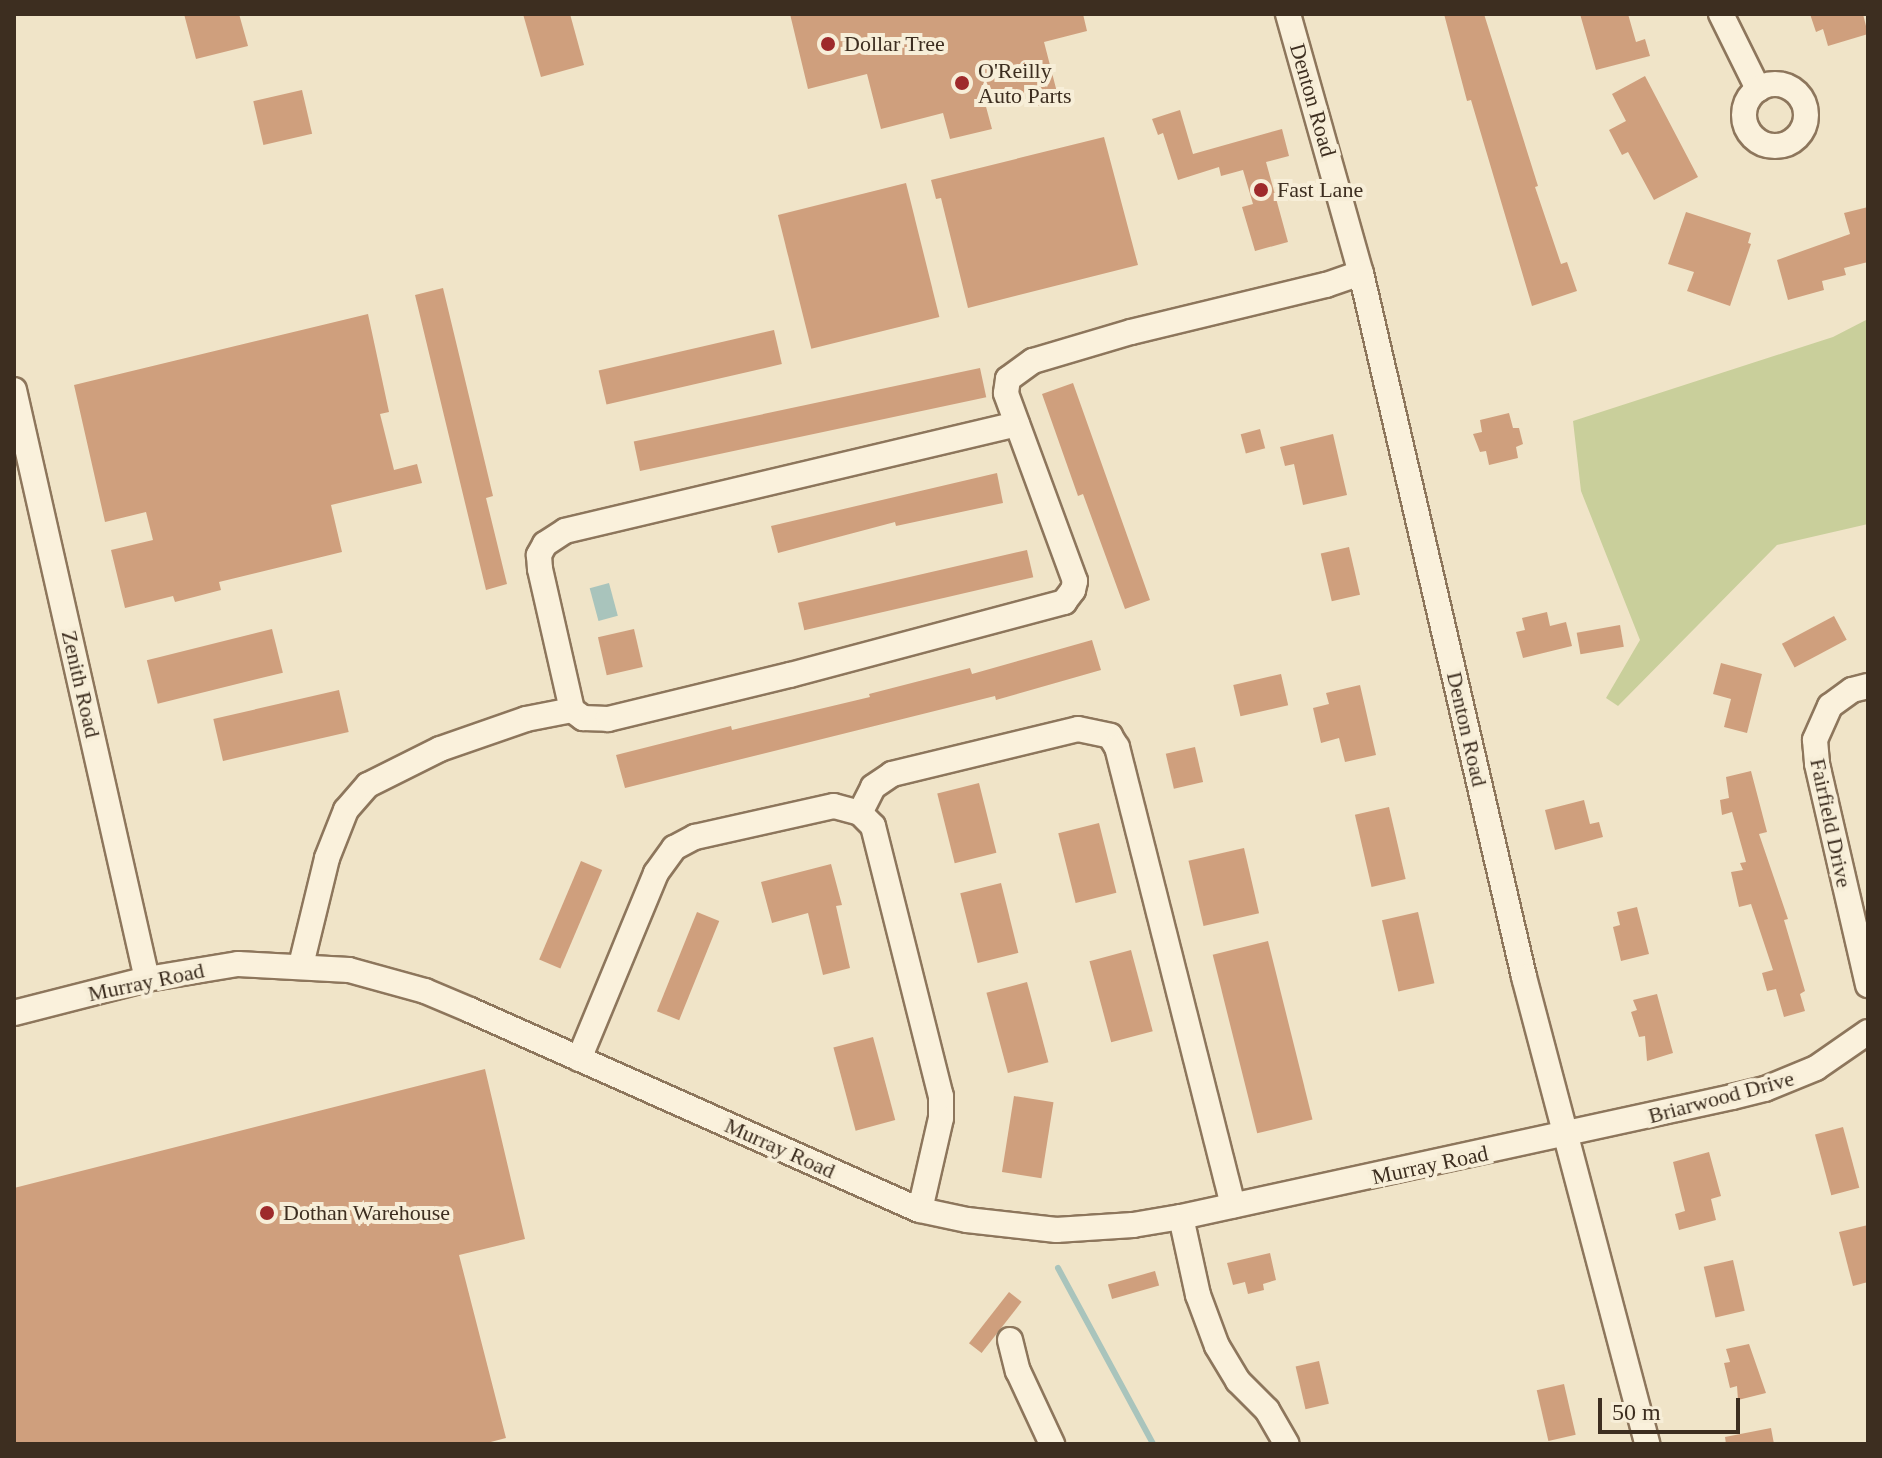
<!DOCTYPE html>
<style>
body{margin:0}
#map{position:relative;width:1882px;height:1458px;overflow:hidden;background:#f0e4c8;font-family:"Times New Roman",serif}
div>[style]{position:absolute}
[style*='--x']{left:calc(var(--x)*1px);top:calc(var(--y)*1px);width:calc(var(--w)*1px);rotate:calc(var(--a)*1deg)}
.green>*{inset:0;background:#c9cf9b}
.water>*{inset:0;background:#a9c4bc;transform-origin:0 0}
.stream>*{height:6px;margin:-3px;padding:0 3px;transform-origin:3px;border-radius:3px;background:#a9c4bc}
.building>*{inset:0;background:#cf9f7d;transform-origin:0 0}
.roads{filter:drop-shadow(2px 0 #8d765c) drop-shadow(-2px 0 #8d765c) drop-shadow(0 2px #8d765c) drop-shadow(0 -2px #8d765c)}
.minor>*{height:24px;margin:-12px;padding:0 12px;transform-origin:12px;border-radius:12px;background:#faf1dc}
.minor>.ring{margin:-12px;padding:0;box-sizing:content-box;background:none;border:24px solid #faf1dc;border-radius:50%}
.dots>*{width:22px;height:22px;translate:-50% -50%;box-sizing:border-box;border:4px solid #f7eed8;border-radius:50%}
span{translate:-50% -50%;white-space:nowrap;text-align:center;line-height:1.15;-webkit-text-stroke:8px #f7eed8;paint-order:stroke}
.poi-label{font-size:22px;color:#3d2e20}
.left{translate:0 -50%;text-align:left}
.street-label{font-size:22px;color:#3d2e20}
.frame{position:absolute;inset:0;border:16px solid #3d2e20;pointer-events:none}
.scale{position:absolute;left:1598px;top:1398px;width:142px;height:36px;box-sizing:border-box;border:4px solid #3d2e20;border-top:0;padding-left:10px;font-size:24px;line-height:28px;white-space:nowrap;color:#3d2e20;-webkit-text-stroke:6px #f7eed8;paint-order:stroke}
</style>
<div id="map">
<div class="green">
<div style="clip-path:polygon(1868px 319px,1868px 524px,1777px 545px,1618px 706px,1606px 698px,1640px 640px,1581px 491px,1573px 421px,1833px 337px)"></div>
</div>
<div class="water">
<div style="left:609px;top:583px;width:34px;height:20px;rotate:75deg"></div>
</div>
<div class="stream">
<div style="--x:1058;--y:1268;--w:200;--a:61.6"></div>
</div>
<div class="building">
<div style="clip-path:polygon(184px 14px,239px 14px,248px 46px,196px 59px)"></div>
<div style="clip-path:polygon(523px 14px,570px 14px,584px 65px,541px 77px)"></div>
<div style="clip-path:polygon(790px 14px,1083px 14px,1087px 31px,1044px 42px,1059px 100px,1035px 107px,1031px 91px,985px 103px,992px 129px,950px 139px,943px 113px,881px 129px,867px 74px,808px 89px)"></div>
<div style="clip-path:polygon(1444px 14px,1484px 14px,1538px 186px,1535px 187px,1561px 264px,1567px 262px,1577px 291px,1532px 306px,1471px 100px,1467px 101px)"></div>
<div style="clip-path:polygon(1580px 14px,1628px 14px,1636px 42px,1645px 39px,1650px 56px,1596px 70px)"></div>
<div style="clip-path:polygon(1810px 14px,1863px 14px,1868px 34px,1828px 46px,1823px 29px,1816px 32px)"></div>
<div style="clip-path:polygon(1645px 76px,1698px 177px,1654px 200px,1628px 152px,1622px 155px,1609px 130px,1626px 121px,1612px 94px)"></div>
<div style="left:302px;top:90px;width:45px;height:50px;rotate:77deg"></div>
<div style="clip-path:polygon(1180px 110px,1193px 154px,1282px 129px,1289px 156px,1266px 162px,1288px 242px,1255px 251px,1242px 207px,1253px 204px,1243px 170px,1221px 176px,1219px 167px,1178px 180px,1163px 133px,1158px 135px,1152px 119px)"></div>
<div style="clip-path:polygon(1104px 137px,1138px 265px,968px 308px,941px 198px,936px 199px,931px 180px)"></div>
<div style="left:906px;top:183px;width:138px;height:132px;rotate:76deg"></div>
<div style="clip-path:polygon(1868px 207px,1868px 262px,1844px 268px,1846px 275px,1822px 281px,1824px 290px,1788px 300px,1777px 260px,1850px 234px,1844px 213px)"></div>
<div style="clip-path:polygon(1686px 212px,1751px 233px,1748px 243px,1751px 244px,1730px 306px,1687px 291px,1694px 272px,1668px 264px)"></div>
<div style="clip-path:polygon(443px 288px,493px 496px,486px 498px,507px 584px,486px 590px,415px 295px)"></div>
<div style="clip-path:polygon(368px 314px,389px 412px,380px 414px,394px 470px,417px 464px,422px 483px,331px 505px,342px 552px,219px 582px,221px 590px,175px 602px,173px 596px,125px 608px,111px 550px,153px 540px,146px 512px,105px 522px,74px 385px)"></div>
<div style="left:774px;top:330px;width:35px;height:180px;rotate:77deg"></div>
<div style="left:980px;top:368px;width:30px;height:354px;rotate:78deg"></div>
<div style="clip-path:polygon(1073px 383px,1150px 600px,1125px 609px,1083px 494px,1078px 496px,1042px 394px)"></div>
<div style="clip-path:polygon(1509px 413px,1513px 428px,1519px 428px,1523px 444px,1516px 447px,1518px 458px,1489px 465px,1486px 451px,1480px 452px,1473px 434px,1482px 432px,1480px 420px)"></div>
<div style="left:1260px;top:429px;width:20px;height:20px;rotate:75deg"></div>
<div style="clip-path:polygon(1333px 434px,1347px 495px,1303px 505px,1294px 464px,1285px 466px,1280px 447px)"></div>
<div style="clip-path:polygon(997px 473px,1003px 503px,896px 526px,895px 522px,778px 553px,771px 526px)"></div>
<div style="left:1349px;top:547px;width:49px;height:29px;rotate:77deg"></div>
<div style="left:1027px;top:550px;width:28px;height:235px;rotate:77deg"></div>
<div style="clip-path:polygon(1547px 612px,1550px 626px,1566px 622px,1572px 646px,1523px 658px,1516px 632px,1525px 630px,1522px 618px)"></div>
<div style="left:1834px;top:616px;width:27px;height:59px;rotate:62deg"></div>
<div style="left:1620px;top:625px;width:22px;height:44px;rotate:80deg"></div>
<div style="left:272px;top:629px;width:45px;height:129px;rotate:76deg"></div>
<div style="left:634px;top:629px;width:39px;height:37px;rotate:77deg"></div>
<div style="clip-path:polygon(1092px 640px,1101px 670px,996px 700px,995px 696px,625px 788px,616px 755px,731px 726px,732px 730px,870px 697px,869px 694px,970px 668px,972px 674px)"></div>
<div style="clip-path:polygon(1721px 663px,1762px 674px,1747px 733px,1724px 727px,1731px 699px,1713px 694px)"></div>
<div style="left:1281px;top:674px;width:32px;height:49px;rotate:77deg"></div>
<div style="clip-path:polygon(1360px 685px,1376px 755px,1345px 762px,1339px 738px,1321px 743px,1313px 708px,1329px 704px,1326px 693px)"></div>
<div style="left:339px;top:690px;width:43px;height:129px;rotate:77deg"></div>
<div style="left:1195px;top:747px;width:36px;height:30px;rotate:77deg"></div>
<div style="clip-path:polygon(1751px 771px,1767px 832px,1759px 834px,1788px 919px,1784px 920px,1805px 991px,1800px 994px,1805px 1011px,1784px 1017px,1776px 989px,1767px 991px,1762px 973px,1773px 970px,1751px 904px,1739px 907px,1731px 872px,1743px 870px,1740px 863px,1746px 862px,1732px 812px,1722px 815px,1720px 800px,1729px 798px,1726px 777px)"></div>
<div style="left:979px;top:783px;width:72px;height:43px;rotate:76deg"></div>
<div style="clip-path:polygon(1584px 800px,1590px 824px,1599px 822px,1603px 837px,1555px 850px,1545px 810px)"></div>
<div style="left:1389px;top:807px;width:74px;height:35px;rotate:77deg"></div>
<div style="left:1099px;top:823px;width:72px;height:42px;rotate:76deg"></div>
<div style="left:1244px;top:848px;width:67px;height:57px;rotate:77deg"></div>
<div style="left:581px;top:861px;width:23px;height:107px;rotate:23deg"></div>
<div style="clip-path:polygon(831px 864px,842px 905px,836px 906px,850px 968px,823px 975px,808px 913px,772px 923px,761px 882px)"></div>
<div style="left:1001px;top:883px;width:72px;height:42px;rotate:76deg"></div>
<div style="clip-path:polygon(1637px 907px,1649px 954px,1621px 961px,1613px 927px,1620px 925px,1617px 912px)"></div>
<div style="left:697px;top:912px;width:24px;height:107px;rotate:22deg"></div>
<div style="left:1418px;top:912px;width:73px;height:37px;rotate:77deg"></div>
<div style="left:1268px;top:941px;width:184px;height:57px;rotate:76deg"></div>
<div style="left:1131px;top:950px;width:84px;height:43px;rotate:75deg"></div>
<div style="left:1027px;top:982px;width:83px;height:42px;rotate:75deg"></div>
<div style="clip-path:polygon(1657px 994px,1673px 1053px,1647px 1061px,1645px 1036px,1639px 1037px,1631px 1012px,1637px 1010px,1633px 1000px)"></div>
<div style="left:873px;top:1037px;width:86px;height:41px;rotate:75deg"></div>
<div style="clip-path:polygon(485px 1069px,525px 1239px,459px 1255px,506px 1438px,483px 1444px,14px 1444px,14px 1188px)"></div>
<div style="left:1014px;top:1096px;width:40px;height:77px;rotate:9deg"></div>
<div style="left:1843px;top:1127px;width:63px;height:29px;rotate:75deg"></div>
<div style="clip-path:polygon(1709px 1152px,1721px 1196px,1711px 1199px,1716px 1220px,1679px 1230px,1675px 1214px,1685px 1211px,1673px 1162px)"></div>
<div style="clip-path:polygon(1868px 1225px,1868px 1282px,1853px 1286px,1839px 1232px)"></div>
<div style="clip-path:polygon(1270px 1253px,1276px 1280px,1263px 1284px,1264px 1290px,1248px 1294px,1245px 1282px,1233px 1285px,1227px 1263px)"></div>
<div style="left:1733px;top:1260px;width:52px;height:30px;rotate:77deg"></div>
<div style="left:1155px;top:1271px;width:15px;height:49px;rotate:74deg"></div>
<div style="left:1009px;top:1292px;width:16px;height:65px;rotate:38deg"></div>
<div style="clip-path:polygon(1749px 1344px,1766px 1393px,1738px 1400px,1737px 1386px,1730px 1388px,1724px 1363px,1730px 1362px,1726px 1349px)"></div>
<div style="left:1319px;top:1361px;width:44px;height:24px;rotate:77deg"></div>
<div style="left:1564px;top:1384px;width:52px;height:28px;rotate:77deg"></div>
<div style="clip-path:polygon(1771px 1428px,1774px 1444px,1726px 1444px,1725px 1437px)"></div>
</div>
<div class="roads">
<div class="minor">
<div style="--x:1288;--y:14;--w:269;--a:74.3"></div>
<div style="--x:1361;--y:273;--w:723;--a:76.96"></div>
<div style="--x:1524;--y:977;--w:483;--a:75.2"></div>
<div style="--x:1721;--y:14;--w:84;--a:63.7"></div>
<div class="ring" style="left:1744px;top:84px;width:38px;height:38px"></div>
<div style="--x:14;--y:390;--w:604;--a:77.28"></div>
<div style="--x:1017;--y:424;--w:464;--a:166.7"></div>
<div style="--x:565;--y:531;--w:24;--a:147"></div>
<div style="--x:545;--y:544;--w:13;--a:119"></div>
<div style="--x:539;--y:555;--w:14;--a:86"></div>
<div style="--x:540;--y:569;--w:145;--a:77.2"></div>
<div style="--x:572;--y:710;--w:14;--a:36"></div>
<div style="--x:583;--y:718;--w:25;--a:2"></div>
<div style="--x:608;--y:719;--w:187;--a:-13.6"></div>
<div style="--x:790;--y:675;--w:284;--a:-14.9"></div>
<div style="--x:1064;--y:602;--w:15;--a:-53"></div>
<div style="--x:1073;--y:590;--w:9;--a:-77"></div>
<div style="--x:1075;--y:581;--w:200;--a:-110.2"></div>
<div style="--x:1006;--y:393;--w:14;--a:-82"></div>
<div style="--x:1008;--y:379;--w:31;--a:-36"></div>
<div style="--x:1033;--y:361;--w:102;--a:-16.5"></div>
<div style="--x:1131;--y:332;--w:201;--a:-13.6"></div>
<div style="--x:1326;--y:285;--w:37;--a:-19"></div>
<div style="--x:1868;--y:686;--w:16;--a:166"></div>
<div style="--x:1852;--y:690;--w:27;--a:144"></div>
<div style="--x:1830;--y:706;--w:37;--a:114"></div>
<div style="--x:1815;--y:740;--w:24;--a:85"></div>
<div style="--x:1817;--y:764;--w:227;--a:77"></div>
<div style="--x:860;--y:813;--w:29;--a:-63"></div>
<div style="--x:873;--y:787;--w:23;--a:-34"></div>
<div style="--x:892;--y:774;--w:191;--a:-13.6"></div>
<div style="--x:1078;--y:729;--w:33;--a:12"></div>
<div style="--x:1110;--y:736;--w:13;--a:58"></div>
<div style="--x:1117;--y:747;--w:473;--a:75.8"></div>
<div style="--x:301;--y:965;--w:110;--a:-76.3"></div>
<div style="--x:327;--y:858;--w:52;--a:-68.4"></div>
<div style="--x:346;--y:810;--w:33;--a:-49"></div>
<div style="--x:368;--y:785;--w:80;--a:-26.6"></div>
<div style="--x:440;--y:749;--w:91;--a:-19.2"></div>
<div style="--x:526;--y:719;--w:47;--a:-11.1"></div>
<div style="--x:14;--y:1013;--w:137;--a:-14.3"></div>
<div style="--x:147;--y:979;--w:92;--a:-9.4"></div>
<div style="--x:238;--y:964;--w:111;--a:3.1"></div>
<div style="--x:349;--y:970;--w:79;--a:15.4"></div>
<div style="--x:425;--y:991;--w:49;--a:22.9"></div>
<div style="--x:470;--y:1010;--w:492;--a:24"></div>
<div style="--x:920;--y:1210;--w:48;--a:12"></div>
<div style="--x:967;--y:1220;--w:90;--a:6.4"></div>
<div style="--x:1056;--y:1230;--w:77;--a:-3.7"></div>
<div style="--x:1133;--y:1225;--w:49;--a:-9.5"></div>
<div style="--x:1181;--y:1217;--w:564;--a:-12.29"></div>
<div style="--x:1732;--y:1097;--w:34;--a:-14"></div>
<div style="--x:1765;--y:1089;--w:55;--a:-22.4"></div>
<div style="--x:1816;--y:1068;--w:63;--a:-34.7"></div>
<div style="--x:579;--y:1059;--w:201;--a:-67.5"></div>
<div style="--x:656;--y:873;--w:31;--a:-54"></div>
<div style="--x:674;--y:848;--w:24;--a:-28"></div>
<div style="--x:695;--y:837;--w:142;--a:-12.6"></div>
<div style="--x:834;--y:806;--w:27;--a:15"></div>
<div style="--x:860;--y:813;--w:18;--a:45"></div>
<div style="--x:873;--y:826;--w:278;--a:75.9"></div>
<div style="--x:941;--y:1096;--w:22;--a:90"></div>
<div style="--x:941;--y:1118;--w:94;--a:102.9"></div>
<div style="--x:1181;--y:1217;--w:80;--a:77.7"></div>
<div style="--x:1198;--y:1295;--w:54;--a:69.6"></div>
<div style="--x:1217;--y:1346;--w:41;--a:59"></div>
<div style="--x:1238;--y:1381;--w:41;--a:45"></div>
<div style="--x:1267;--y:1410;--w:39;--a:60"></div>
<div style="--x:1010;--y:1340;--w:32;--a:76"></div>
<div style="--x:1018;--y:1371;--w:81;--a:65"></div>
</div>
</div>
<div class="dots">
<div style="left:828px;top:44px;background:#9e2a2b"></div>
<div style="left:962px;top:83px;background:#9e2a2b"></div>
<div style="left:1261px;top:190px;background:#9e2a2b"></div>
<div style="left:267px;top:1213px;background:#9e2a2b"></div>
</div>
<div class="poi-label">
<span class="left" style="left:844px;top:44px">Dollar Tree</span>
<span class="left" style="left:978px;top:83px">O'Reilly<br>Auto Parts</span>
<span class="left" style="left:1277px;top:190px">Fast Lane</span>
<span class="left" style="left:283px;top:1213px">Dothan Warehouse</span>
</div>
<div class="street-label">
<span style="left:1313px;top:100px;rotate:74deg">Denton Road</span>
<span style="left:81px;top:684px;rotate:77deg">Zenith Road</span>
<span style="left:1467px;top:729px;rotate:77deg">Denton Road</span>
<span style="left:1831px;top:823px;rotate:78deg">Fairfield Drive</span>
<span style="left:146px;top:982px;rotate:-12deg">Murray Road</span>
<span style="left:1721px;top:1097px;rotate:-15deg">Briarwood Drive</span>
<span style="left:780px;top:1148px;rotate:24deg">Murray Road</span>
<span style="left:1430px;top:1165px;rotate:-12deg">Murray Road</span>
</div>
<div class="frame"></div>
<div class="scale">50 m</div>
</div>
